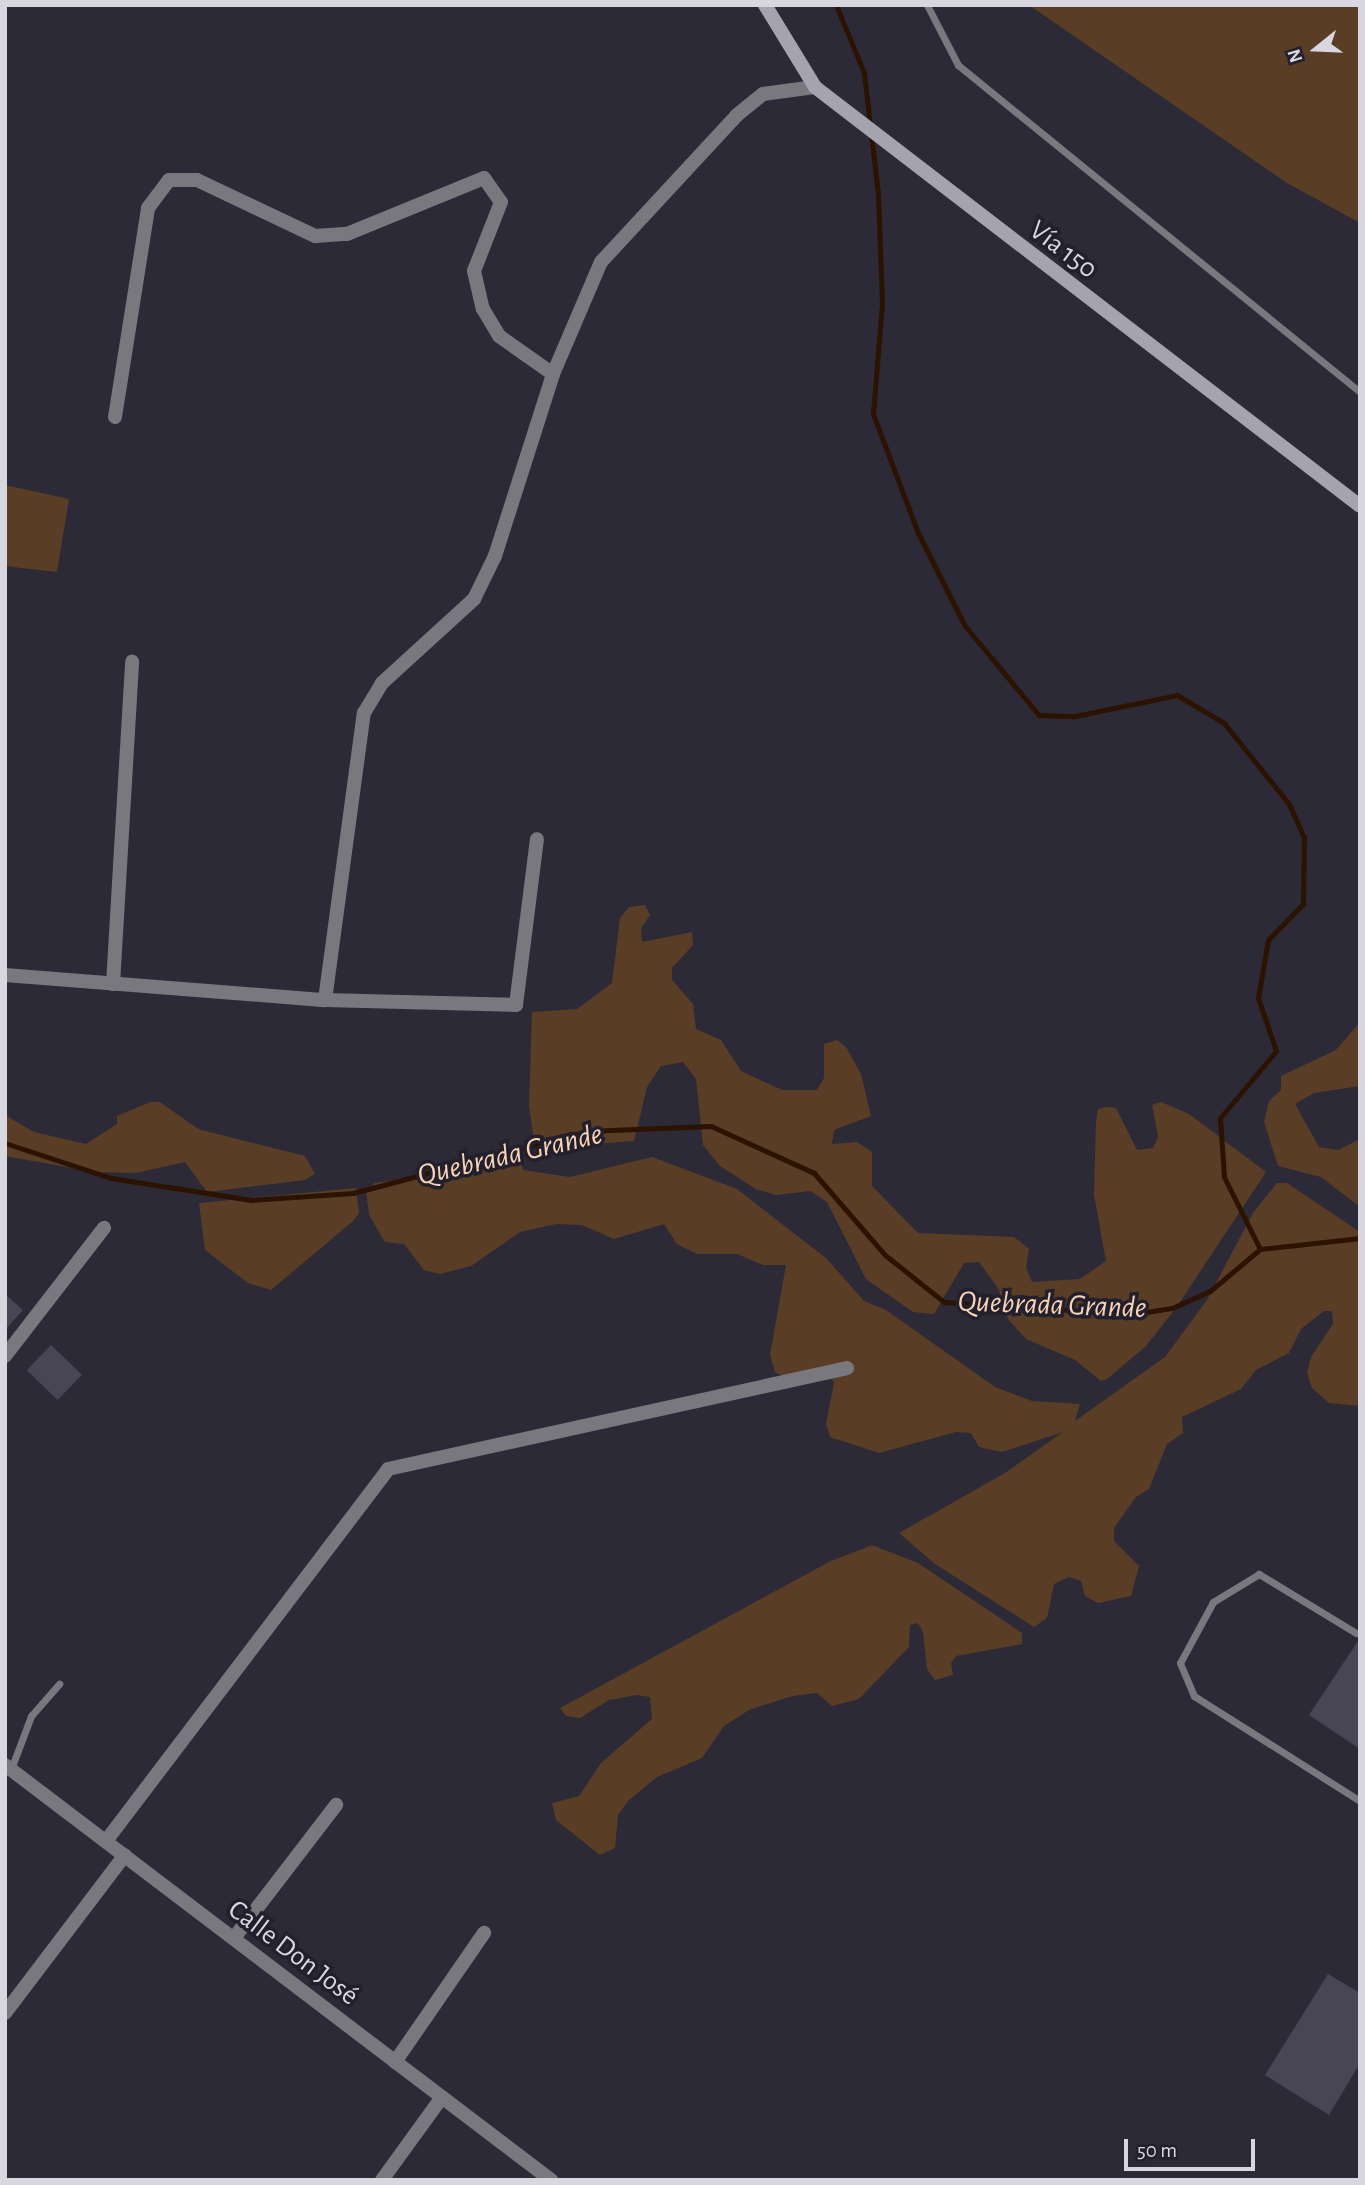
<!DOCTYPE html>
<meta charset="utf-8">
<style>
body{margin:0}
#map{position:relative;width:1365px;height:2185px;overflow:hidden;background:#2c2a37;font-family:"Alegreya Sans",sans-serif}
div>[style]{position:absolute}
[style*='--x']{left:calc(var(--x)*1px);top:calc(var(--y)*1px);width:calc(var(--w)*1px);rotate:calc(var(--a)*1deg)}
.green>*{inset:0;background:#593e25}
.stream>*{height:5px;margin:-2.5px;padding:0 2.5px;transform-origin:2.5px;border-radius:2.5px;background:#2c1300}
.building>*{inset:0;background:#484654;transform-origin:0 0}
.service>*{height:7px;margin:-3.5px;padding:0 3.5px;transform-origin:3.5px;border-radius:3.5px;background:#79787f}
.minor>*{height:14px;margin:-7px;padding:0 7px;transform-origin:7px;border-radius:7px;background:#79787f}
.secondary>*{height:14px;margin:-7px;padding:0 7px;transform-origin:7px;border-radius:7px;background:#a5a3af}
span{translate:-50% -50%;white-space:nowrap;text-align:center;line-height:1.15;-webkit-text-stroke:7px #22202d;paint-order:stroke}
.street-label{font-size:28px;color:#d8d7e0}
.water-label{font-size:30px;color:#f9d4b4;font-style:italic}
.frame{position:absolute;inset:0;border:7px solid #d8d7e0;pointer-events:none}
.north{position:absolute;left:1281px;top:14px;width:70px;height:70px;-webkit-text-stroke:5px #22202d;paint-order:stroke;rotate:252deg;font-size:19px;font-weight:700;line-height:28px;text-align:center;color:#d8d7e0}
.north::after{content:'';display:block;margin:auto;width:24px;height:32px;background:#d8d7e0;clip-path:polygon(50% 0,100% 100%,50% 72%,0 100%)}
.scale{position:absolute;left:1124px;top:2139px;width:131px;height:32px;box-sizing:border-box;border:4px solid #d8d7e0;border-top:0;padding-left:9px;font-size:21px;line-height:24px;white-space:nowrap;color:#d8d7e0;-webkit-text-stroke:5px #22202d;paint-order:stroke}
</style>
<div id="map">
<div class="green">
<div style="clip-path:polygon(1029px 5px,1360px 5px,1360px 223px,1287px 183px)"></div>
<div style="clip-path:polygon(5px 485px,69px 499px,57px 572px,5px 566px)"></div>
<div style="clip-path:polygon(645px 905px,650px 915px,641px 928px,642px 942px,692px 932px,693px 945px,672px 968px,672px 980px,693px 1004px,696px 1029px,721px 1040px,741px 1071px,782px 1090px,817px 1090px,824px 1078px,824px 1044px,837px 1040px,846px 1047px,861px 1074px,871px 1116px,834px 1130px,832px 1144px,857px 1142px,872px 1152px,872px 1186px,918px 1233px,1014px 1237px,1029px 1249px,1026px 1268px,1032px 1282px,1080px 1279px,1106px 1261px,1094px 1195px,1096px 1121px,1098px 1109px,1106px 1107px,1116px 1108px,1137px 1150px,1153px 1148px,1158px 1137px,1152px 1105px,1161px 1102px,1189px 1114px,1266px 1172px,1176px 1308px,1145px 1347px,1107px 1379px,1101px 1381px,1075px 1360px,1026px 1339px,1008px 1319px,998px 1288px,979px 1262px,964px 1263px,934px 1314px,913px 1312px,866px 1279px,827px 1202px,810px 1191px,776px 1195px,756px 1189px,720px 1166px,703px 1145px,696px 1079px,683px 1062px,661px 1066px,647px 1087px,634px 1141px,535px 1148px,529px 1106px,532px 1012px,577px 1009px,612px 983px,620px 918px,629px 907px)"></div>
<div style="clip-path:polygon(1360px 1022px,1360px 1086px,1314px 1093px,1295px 1104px,1319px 1147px,1338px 1150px,1360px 1139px,1360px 1207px,1321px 1177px,1278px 1166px,1264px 1122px,1269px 1101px,1281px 1090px,1281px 1076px,1336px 1050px)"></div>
<div style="clip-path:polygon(150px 1102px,160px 1102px,198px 1129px,305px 1156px,315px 1174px,305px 1180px,207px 1192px,185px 1162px,136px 1173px,95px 1172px,5px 1156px,5px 1115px,34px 1132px,86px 1144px,117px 1124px,117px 1116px)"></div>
<div style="clip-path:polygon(652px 1157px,737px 1189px,826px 1258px,864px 1301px,886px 1310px,995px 1387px,1032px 1401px,1080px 1404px,1075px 1421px,1165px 1357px,1207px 1300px,1253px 1213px,1277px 1183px,1287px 1183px,1360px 1232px,1360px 1406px,1329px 1403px,1312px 1388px,1307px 1373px,1311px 1357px,1333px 1324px,1332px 1311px,1324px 1311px,1301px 1329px,1289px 1353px,1256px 1370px,1241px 1389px,1182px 1417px,1183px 1433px,1167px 1444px,1149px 1489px,1136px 1497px,1114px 1528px,1114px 1541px,1139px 1566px,1131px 1596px,1098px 1603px,1085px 1596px,1081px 1581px,1069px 1577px,1054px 1584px,1047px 1618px,1034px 1627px,935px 1564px,899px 1533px,1005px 1473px,1063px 1432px,1002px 1452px,979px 1447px,971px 1433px,956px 1432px,879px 1453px,830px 1437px,826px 1424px,834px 1383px,829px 1372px,783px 1376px,775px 1372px,770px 1355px,786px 1265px,763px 1265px,737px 1254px,697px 1254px,677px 1244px,664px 1224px,614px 1239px,582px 1225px,556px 1224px,520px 1232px,471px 1266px,440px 1274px,424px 1270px,404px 1244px,385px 1242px,369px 1215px,366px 1190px,375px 1183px,521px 1164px,523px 1170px,570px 1177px)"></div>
<div style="clip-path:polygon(356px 1188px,359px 1213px,353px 1221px,271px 1290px,248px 1283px,205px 1250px,199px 1203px)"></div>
<div style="clip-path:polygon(872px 1545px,918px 1563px,1022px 1633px,1022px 1644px,956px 1656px,951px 1663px,953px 1675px,935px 1680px,927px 1669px,923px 1632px,918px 1623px,910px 1625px,909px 1647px,859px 1699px,832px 1706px,817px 1693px,792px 1696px,749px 1710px,724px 1726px,702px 1758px,657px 1777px,629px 1800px,618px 1815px,615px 1848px,600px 1855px,556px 1820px,552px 1803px,579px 1796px,601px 1763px,652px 1719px,650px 1697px,637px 1695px,609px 1700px,580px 1718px,566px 1716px,560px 1708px,829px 1562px)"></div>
</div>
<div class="stream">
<div style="--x:836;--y:5;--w:74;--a:67.6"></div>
<div style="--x:864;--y:73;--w:122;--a:83.4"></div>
<div style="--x:878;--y:194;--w:110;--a:87.9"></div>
<div style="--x:882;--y:304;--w:110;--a:94.7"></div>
<div style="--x:873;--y:414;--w:127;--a:69.3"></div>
<div style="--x:918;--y:533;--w:104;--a:63.2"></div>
<div style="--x:965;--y:626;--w:116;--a:50.3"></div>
<div style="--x:1039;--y:715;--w:36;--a:2"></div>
<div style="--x:1075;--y:716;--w:104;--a:-11.6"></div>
<div style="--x:1177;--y:695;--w:55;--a:30.8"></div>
<div style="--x:1224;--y:723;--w:104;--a:51.3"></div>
<div style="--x:1289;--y:804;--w:36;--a:66"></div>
<div style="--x:1304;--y:837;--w:67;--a:90.9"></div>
<div style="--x:1303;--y:904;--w:50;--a:134.2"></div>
<div style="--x:1268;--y:940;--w:59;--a:99.8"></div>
<div style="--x:1258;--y:998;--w:56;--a:71.2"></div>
<div style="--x:1276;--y:1051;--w:87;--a:129.9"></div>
<div style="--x:1220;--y:1118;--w:59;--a:86.1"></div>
<div style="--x:1224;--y:1177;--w:80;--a:63.4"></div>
<div style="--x:5;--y:1143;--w:112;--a:18.3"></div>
<div style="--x:111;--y:1178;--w:142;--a:8.9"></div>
<div style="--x:251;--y:1200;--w:102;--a:-3.9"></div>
<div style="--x:353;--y:1193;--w:242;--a:-14.8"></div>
<div style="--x:587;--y:1131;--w:124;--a:-2.3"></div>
<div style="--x:711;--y:1126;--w:113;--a:24.5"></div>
<div style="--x:814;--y:1173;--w:108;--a:49.1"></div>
<div style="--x:885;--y:1255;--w:75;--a:38.5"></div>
<div style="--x:944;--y:1302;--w:190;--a:3.6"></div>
<div style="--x:1134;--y:1314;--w:38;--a:-9"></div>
<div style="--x:1172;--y:1308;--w:42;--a:-24.1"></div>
<div style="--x:1210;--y:1291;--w:65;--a:-40"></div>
<div style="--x:1260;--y:1249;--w:101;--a:-6.3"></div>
</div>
<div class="building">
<div style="clip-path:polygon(5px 1294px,23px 1310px,5px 1330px)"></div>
<div style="left:51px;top:1345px;width:43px;height:35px;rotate:44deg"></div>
<div style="clip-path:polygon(1360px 1638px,1360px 1749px,1309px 1715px)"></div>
<div style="clip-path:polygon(1328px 1974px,1360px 1993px,1360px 2063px,1329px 2115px,1265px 2075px)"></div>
</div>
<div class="service">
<div style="--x:927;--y:5;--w:68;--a:62.7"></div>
<div style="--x:958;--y:65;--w:518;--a:39.13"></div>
<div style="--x:1356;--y:1633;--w:114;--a:-148.7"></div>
<div style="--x:1259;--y:1574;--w:54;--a:148.7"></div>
<div style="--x:1213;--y:1602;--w:69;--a:118.4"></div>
<div style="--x:1180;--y:1663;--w:36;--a:67"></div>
<div style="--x:1194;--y:1696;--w:196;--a:32.3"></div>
<div style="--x:11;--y:1769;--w:57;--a:-69.3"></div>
<div style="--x:31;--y:1716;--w:43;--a:-48.8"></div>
</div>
<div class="minor">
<div style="--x:115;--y:417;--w:212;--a:-81"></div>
<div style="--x:148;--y:208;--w:35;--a:-53"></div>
<div style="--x:169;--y:180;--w:28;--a:0"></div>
<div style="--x:197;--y:180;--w:131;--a:25.4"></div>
<div style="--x:315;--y:236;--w:32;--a:-4"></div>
<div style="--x:347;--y:234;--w:148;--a:-22.2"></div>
<div style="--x:484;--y:178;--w:29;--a:55"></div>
<div style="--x:501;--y:202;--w:74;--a:111.4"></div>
<div style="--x:474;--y:271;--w:39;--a:77"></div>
<div style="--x:483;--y:309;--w:31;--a:59"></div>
<div style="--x:499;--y:336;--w:66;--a:35.1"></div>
<div style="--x:5;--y:975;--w:321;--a:4.5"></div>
<div style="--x:325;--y:1000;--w:290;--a:-82.3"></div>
<div style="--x:364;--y:713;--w:35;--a:-59"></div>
<div style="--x:382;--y:683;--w:125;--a:-42.4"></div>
<div style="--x:474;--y:599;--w:48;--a:-64"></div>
<div style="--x:495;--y:556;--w:191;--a:-72.3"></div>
<div style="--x:553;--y:374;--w:122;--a:-66.8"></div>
<div style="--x:601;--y:262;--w:200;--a:-47.2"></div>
<div style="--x:737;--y:115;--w:33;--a:-39"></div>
<div style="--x:763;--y:94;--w:52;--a:-7.7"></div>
<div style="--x:113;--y:984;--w:323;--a:-86.6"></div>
<div style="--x:325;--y:1000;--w:191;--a:1.5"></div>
<div style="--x:516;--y:1005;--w:167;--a:-82.8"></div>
<div style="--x:5;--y:1356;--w:162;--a:-52.3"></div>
<div style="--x:5;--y:1765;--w:686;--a:37.24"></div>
<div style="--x:106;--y:1841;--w:467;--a:-52.8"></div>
<div style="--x:388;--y:1469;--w:470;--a:-12.4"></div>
<div style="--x:234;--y:1938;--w:168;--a:-52.5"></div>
<div style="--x:5;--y:2013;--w:198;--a:-52.8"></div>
<div style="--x:395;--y:2062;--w:157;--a:-55.4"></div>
<div style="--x:382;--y:2180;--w:102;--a:-54.1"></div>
</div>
<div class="secondary">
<div style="--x:765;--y:5;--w:96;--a:58.6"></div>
<div style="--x:815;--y:87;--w:687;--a:37.55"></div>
</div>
<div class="street-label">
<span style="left:1063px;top:250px;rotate:37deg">Vía 150</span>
<span style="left:293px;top:1953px;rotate:37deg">Calle Don José</span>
</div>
<div class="water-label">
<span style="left:510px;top:1155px;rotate:-13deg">Quebrada Grande</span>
<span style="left:1052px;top:1305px;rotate:2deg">Quebrada Grande</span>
</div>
<div class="frame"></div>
<div class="north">N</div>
<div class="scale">50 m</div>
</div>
